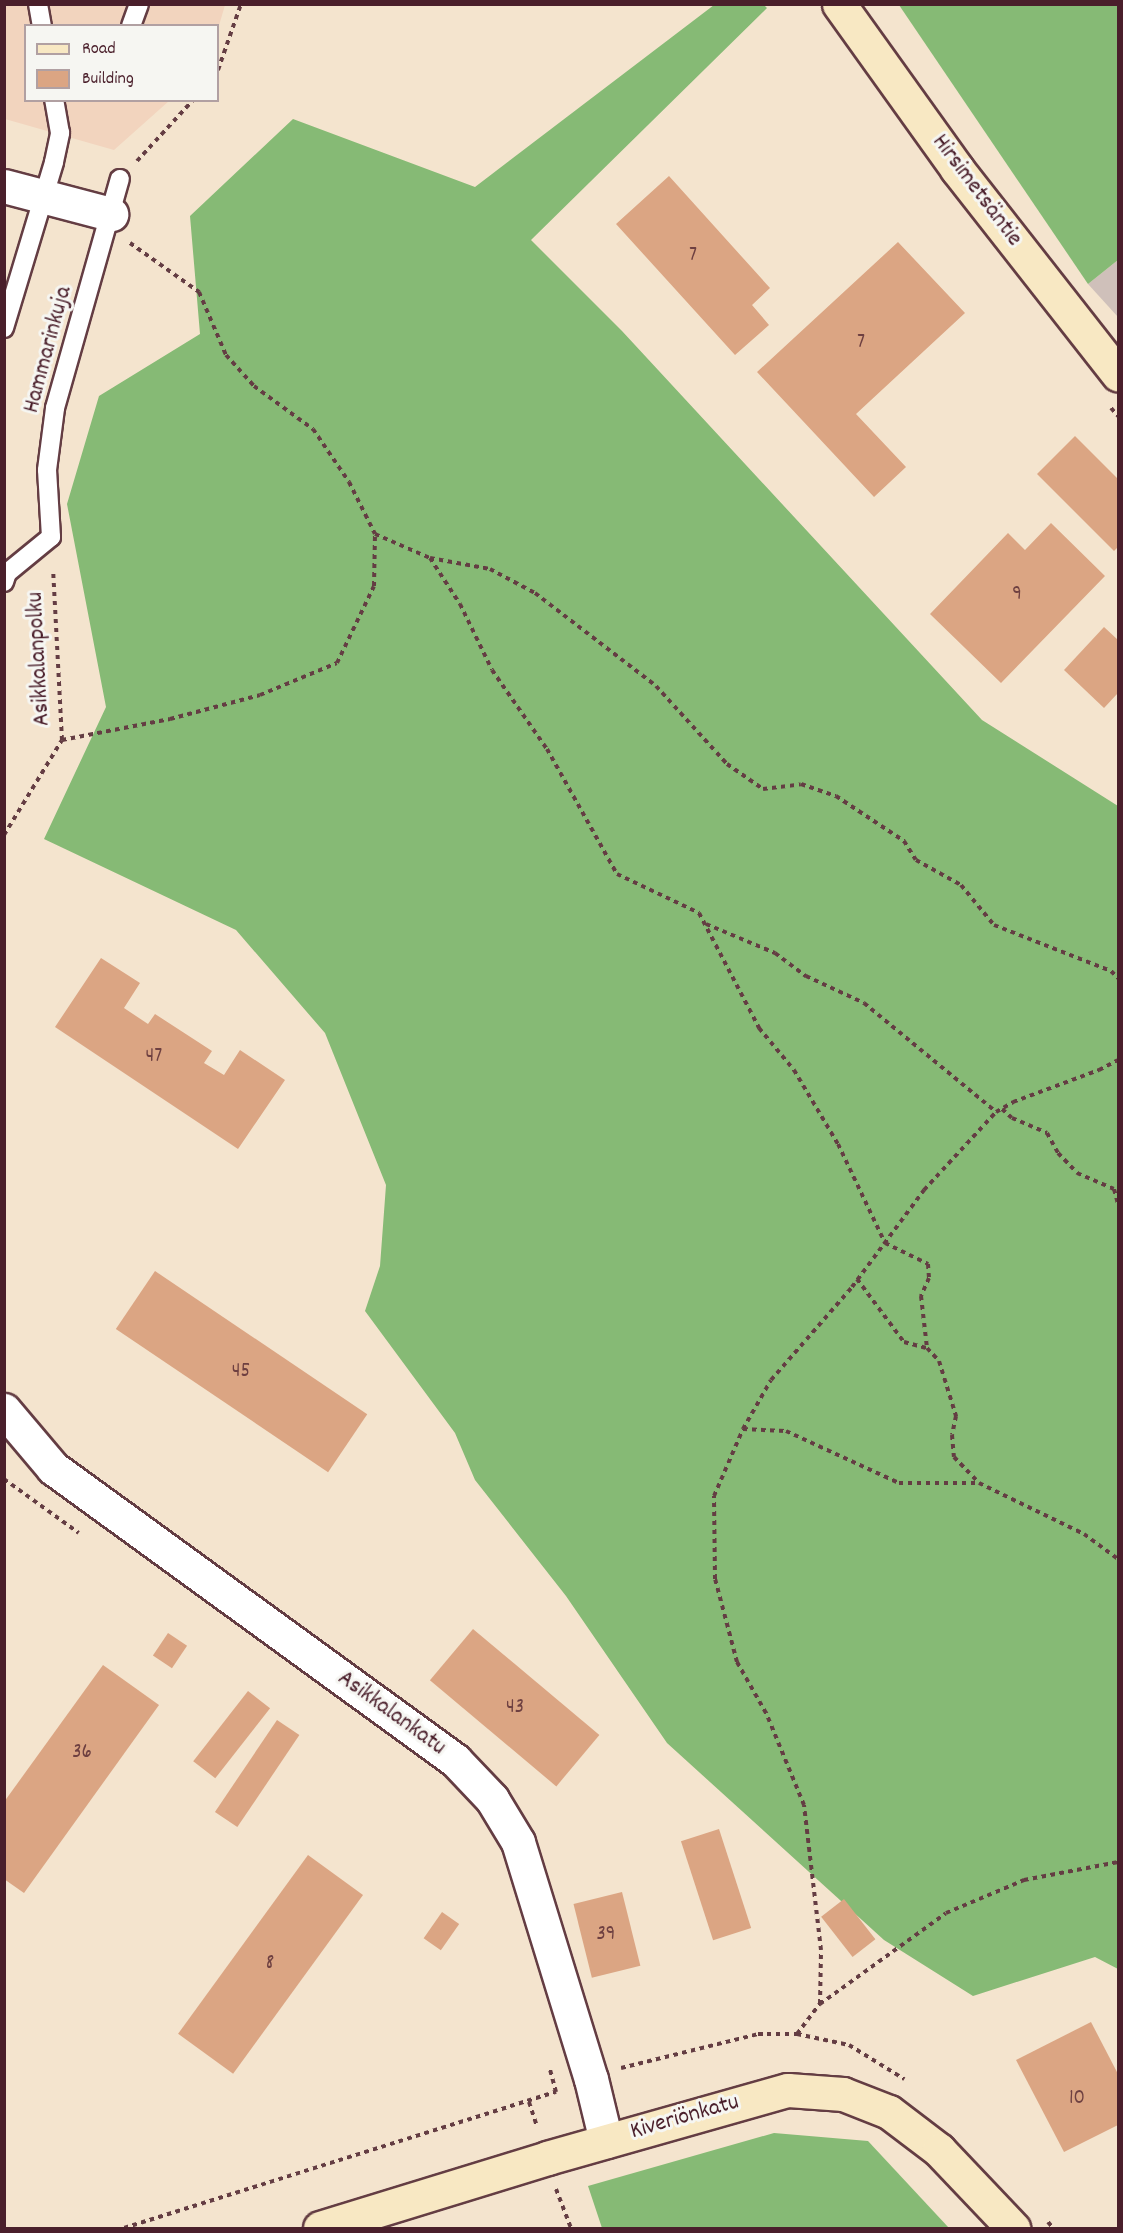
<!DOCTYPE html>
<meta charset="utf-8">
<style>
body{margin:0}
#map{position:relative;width:1123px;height:2233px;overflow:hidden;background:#f4e4ce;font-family:Dekko,sans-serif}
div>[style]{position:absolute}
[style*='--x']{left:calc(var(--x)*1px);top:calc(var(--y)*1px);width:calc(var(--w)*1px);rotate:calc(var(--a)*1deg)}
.built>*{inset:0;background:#f2d4be}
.industrial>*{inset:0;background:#cfc0ba}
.forest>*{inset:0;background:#86ba75}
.building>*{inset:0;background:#dba583;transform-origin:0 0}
.path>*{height:4px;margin-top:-2px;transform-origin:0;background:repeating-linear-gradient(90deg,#643d43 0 4.5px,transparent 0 9px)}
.roads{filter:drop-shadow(2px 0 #643d43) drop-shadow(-2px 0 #643d43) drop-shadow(0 2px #643d43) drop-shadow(0 -2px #643d43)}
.lane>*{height:18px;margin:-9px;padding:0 9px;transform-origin:9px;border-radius:9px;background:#fff}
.street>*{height:33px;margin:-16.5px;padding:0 16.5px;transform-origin:16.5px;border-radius:16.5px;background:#fff}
.secondary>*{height:33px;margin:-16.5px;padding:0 16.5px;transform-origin:16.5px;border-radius:16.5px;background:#f8e8c3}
span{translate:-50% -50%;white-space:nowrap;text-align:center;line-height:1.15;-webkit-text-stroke:6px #f6f6f2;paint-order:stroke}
.number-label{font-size:21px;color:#6e4041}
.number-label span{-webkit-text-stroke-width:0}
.street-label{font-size:24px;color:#4a1f2b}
.frame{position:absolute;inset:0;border:6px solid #4a1f2b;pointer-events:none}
.legend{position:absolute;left:24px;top:24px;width:195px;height:78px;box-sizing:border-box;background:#f6f6f2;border:2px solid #b1a0a2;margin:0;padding:8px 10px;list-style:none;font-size:18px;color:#4a1f2b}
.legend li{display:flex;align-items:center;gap:12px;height:30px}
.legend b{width:30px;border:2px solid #b1a0a2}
</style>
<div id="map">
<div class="built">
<div style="clip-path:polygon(4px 5px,225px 5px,218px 29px,218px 26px,26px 26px,26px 100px,169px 101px,114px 150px,5px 119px)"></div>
</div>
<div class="industrial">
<div style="clip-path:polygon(1118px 260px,1118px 317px,1088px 284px)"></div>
</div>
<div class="forest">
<div style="clip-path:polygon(714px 5px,764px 5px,767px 8px,531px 240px,622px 331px,982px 720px,1118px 806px,1118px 1969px,1095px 1957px,973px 1996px,884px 1940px,667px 1743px,566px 1596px,475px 1480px,455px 1433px,365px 1311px,380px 1266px,386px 1185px,325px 1033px,236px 930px,44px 839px,106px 707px,67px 504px,99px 396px,200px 334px,190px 216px,293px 119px,475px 187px)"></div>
<div style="clip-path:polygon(899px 5px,1118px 5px,1118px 260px,1088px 284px)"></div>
<div style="clip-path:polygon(774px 2133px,868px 2141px,949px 2228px,602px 2228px,588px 2186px)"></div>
</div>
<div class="building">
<div style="clip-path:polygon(669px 176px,770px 288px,752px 305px,769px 325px,735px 355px,616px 224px)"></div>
<div style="clip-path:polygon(898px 242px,965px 313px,856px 414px,906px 467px,874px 497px,757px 372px)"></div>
<div style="clip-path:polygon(1075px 436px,1118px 479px,1118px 547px,1114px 551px,1037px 474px)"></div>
<div style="clip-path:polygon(1051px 523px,1105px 576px,1001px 683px,930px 614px,1008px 533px,1025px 550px)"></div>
<div style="clip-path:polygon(1104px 627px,1118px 640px,1118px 693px,1104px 708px,1064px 670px)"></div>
<div style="clip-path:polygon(101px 958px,140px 983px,124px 1008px,148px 1024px,155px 1014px,212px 1051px,204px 1063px,224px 1075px,240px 1050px,285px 1080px,238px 1149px,55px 1027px)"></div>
<div style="left:155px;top:1271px;width:256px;height:70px;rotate:34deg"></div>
<div style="left:473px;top:1629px;width:165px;height:67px;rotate:40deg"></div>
<div style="left:168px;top:1633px;width:23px;height:27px;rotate:34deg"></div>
<div style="clip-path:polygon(103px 1665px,159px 1705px,24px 1893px,4px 1879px,4px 1802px)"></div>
<div style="left:248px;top:1691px;width:28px;height:89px;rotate:38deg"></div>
<div style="left:277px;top:1720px;width:27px;height:111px;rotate:34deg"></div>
<div style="left:719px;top:1829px;width:104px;height:40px;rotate:72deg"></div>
<div style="left:308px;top:1855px;width:68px;height:221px;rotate:36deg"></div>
<div style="left:622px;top:1892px;width:76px;height:50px;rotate:76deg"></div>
<div style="left:844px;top:1899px;width:51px;height:29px;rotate:52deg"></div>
<div style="left:442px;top:1912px;width:21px;height:32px;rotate:35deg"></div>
<div style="clip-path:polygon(1091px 2022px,1118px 2074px,1118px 2125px,1064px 2152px,1016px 2060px)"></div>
</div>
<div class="path">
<div style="--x:218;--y:70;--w:70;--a:-70.8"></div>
<div style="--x:137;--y:161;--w:83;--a:-47.4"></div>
<div style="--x:130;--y:243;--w:85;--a:35.4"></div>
<div style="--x:199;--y:292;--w:69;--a:66.8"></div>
<div style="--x:226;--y:355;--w:42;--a:47.9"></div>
<div style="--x:254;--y:386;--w:73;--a:36.1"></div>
<div style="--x:313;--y:429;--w:64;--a:55.8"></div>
<div style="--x:349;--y:482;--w:58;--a:63.4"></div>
<div style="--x:375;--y:534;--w:60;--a:23.6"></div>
<div style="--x:430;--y:558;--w:61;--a:10.4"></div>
<div style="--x:490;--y:569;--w:51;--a:28.1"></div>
<div style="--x:535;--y:593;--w:153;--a:37.5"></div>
<div style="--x:656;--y:686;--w:105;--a:47.7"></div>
<div style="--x:727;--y:764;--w:44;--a:34.8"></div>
<div style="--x:763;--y:789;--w:38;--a:-7"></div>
<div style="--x:801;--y:784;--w:37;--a:19"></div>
<div style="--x:836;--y:796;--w:82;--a:33.5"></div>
<div style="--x:904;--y:841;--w:22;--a:58"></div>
<div style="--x:916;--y:860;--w:51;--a:29.1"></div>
<div style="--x:961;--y:885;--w:52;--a:50.5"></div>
<div style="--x:994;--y:925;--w:126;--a:21.5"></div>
<div style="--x:1111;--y:971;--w:10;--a:45"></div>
<div style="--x:1111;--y:408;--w:11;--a:49"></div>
<div style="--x:430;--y:558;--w:55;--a:56.9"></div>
<div style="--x:460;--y:604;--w:73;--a:64.1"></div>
<div style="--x:492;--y:670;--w:96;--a:55.2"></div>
<div style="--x:547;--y:749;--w:143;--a:60.8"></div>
<div style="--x:617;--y:874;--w:91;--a:25.4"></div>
<div style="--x:699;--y:913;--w:130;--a:62.4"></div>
<div style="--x:759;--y:1028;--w:55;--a:50.2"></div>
<div style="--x:794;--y:1070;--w:86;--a:59.3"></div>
<div style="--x:838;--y:1144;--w:110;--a:64.6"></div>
<div style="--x:885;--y:1243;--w:48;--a:26"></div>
<div style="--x:928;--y:1264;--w:14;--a:86"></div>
<div style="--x:929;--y:1278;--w:20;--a:114"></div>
<div style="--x:921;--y:1296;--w:52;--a:83.4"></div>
<div style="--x:927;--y:1348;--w:18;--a:47"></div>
<div style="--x:939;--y:1361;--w:58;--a:72.8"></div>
<div style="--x:956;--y:1416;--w:19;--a:102"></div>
<div style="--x:952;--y:1435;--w:22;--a:85"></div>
<div style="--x:954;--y:1457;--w:36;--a:46"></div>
<div style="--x:979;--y:1483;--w:117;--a:25.9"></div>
<div style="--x:1084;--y:1534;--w:42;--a:36.3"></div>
<div style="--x:62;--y:740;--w:110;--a:-11"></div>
<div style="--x:170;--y:719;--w:93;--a:-14.9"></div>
<div style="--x:260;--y:695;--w:83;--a:-22.6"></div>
<div style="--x:337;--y:663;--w:85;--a:-64.3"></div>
<div style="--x:374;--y:586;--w:52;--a:-88.9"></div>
<div style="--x:4;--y:835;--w:111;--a:-58.6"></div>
<div style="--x:62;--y:740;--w:170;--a:-93"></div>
<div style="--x:706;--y:924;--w:75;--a:22.8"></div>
<div style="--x:775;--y:953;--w:39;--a:37"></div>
<div style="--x:806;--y:976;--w:64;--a:25"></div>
<div style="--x:864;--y:1003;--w:171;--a:39.5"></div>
<div style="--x:1002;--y:1109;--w:13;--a:42"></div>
<div style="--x:1012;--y:1118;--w:38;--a:23"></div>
<div style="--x:1047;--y:1133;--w:23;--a:61"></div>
<div style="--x:1058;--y:1153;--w:28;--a:46"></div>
<div style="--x:1077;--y:1173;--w:40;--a:23.4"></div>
<div style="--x:1114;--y:1189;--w:16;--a:75"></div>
<div style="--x:857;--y:1279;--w:79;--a:53.3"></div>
<div style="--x:904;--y:1342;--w:24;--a:15"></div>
<div style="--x:743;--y:1429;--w:43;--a:2.7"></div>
<div style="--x:786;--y:1431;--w:124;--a:24.7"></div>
<div style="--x:899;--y:1483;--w:79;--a:0"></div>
<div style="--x:4;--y:1479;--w:92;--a:35.8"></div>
<div style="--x:820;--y:2004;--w:155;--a:-35.8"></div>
<div style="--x:946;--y:1913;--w:85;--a:-22.9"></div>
<div style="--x:1024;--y:1880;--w:96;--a:-10.8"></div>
<div style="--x:797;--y:2034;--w:38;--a:-53"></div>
<div style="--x:820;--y:2004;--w:54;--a:-88.9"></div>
<div style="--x:821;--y:1950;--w:146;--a:-96.7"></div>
<div style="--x:804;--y:1805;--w:100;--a:-112.4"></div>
<div style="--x:766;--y:1713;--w:59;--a:-119.6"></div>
<div style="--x:737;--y:1662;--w:86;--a:-104.8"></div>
<div style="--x:715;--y:1579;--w:83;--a:-90.7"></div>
<div style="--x:714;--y:1496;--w:73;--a:-66.6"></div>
<div style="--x:743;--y:1429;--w:56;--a:-60.3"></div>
<div style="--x:771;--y:1380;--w:123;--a:-48.9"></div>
<div style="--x:852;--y:1287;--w:121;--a:-53.4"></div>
<div style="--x:924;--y:1190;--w:106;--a:-47.3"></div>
<div style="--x:996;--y:1112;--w:20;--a:-30"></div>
<div style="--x:1013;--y:1102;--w:92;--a:-20.4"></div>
<div style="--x:1099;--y:1070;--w:21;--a:-28"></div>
<div style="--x:621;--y:2068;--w:141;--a:-13.9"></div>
<div style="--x:758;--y:2034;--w:39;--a:0"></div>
<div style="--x:797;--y:2034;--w:53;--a:11.9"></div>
<div style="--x:849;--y:2045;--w:65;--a:31.7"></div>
<div style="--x:529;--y:2102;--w:26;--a:72"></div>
<div style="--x:556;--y:2189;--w:42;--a:69"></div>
<div style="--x:1048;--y:2222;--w:8;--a:50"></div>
<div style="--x:124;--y:2228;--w:453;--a:-17.5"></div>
<div style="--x:556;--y:2092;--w:23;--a:-105"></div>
</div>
<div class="roads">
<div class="lane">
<div style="--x:38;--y:4;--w:22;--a:80"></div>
<div style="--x:131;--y:26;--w:23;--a:-70"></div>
<div style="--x:4;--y:328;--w:173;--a:-73.2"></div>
<div style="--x:54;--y:162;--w:30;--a:-78"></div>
<div style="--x:60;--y:133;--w:34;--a:-100"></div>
<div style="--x:4;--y:582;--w:9;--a:-72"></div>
<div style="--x:7;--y:573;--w:57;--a:-39.3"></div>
<div style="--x:51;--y:537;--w:67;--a:-93.4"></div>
<div style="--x:47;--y:470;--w:63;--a:-82.6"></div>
<div style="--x:55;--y:408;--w:238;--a:-74.2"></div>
</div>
<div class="street">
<div style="--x:4;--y:186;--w:111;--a:14.7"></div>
<div style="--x:4;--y:1410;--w:76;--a:49.8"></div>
<div style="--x:53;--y:1468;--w:497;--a:36"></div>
<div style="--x:455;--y:1760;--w:54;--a:46.5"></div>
<div style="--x:492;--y:1799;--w:50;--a:58.8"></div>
<div style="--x:518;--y:1842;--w:248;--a:72.9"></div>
<div style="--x:591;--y:2079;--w:64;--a:76.4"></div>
</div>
<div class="secondary">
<div style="--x:839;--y:4;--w:203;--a:54.4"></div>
<div style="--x:957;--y:169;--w:261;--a:51.9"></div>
<div style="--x:320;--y:2228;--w:238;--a:-17.1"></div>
<div style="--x:547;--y:2158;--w:250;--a:-15.8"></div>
<div style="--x:788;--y:2090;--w:55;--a:4.2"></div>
<div style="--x:843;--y:2094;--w:49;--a:21.4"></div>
<div style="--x:889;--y:2112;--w:63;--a:37.2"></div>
<div style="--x:939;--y:2150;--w:108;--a:46.5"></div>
</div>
</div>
<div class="number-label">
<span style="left:693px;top:256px">7</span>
<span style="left:861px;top:343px">7</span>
<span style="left:1017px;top:595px">9</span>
<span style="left:154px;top:1057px">47</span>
<span style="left:241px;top:1372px">45</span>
<span style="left:515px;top:1708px">43</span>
<span style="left:82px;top:1753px">36</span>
<span style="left:606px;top:1935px">39</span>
<span style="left:270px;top:1964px">8</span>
<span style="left:1077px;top:2099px">10</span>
</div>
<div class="street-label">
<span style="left:976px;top:191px;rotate:53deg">Hirsimetsäntie</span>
<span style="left:49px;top:350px;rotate:-75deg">Hammarinkuja</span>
<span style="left:40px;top:659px;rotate:-93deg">Asikkalanpolku</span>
<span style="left:391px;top:1714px;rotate:36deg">Asikkalankatu</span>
<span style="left:685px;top:2118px;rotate:-16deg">Kiveriönkatu</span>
</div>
<div class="frame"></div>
<ul class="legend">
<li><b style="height:8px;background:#f8e8c3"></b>Road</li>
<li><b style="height:16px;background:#dba583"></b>Building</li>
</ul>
</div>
